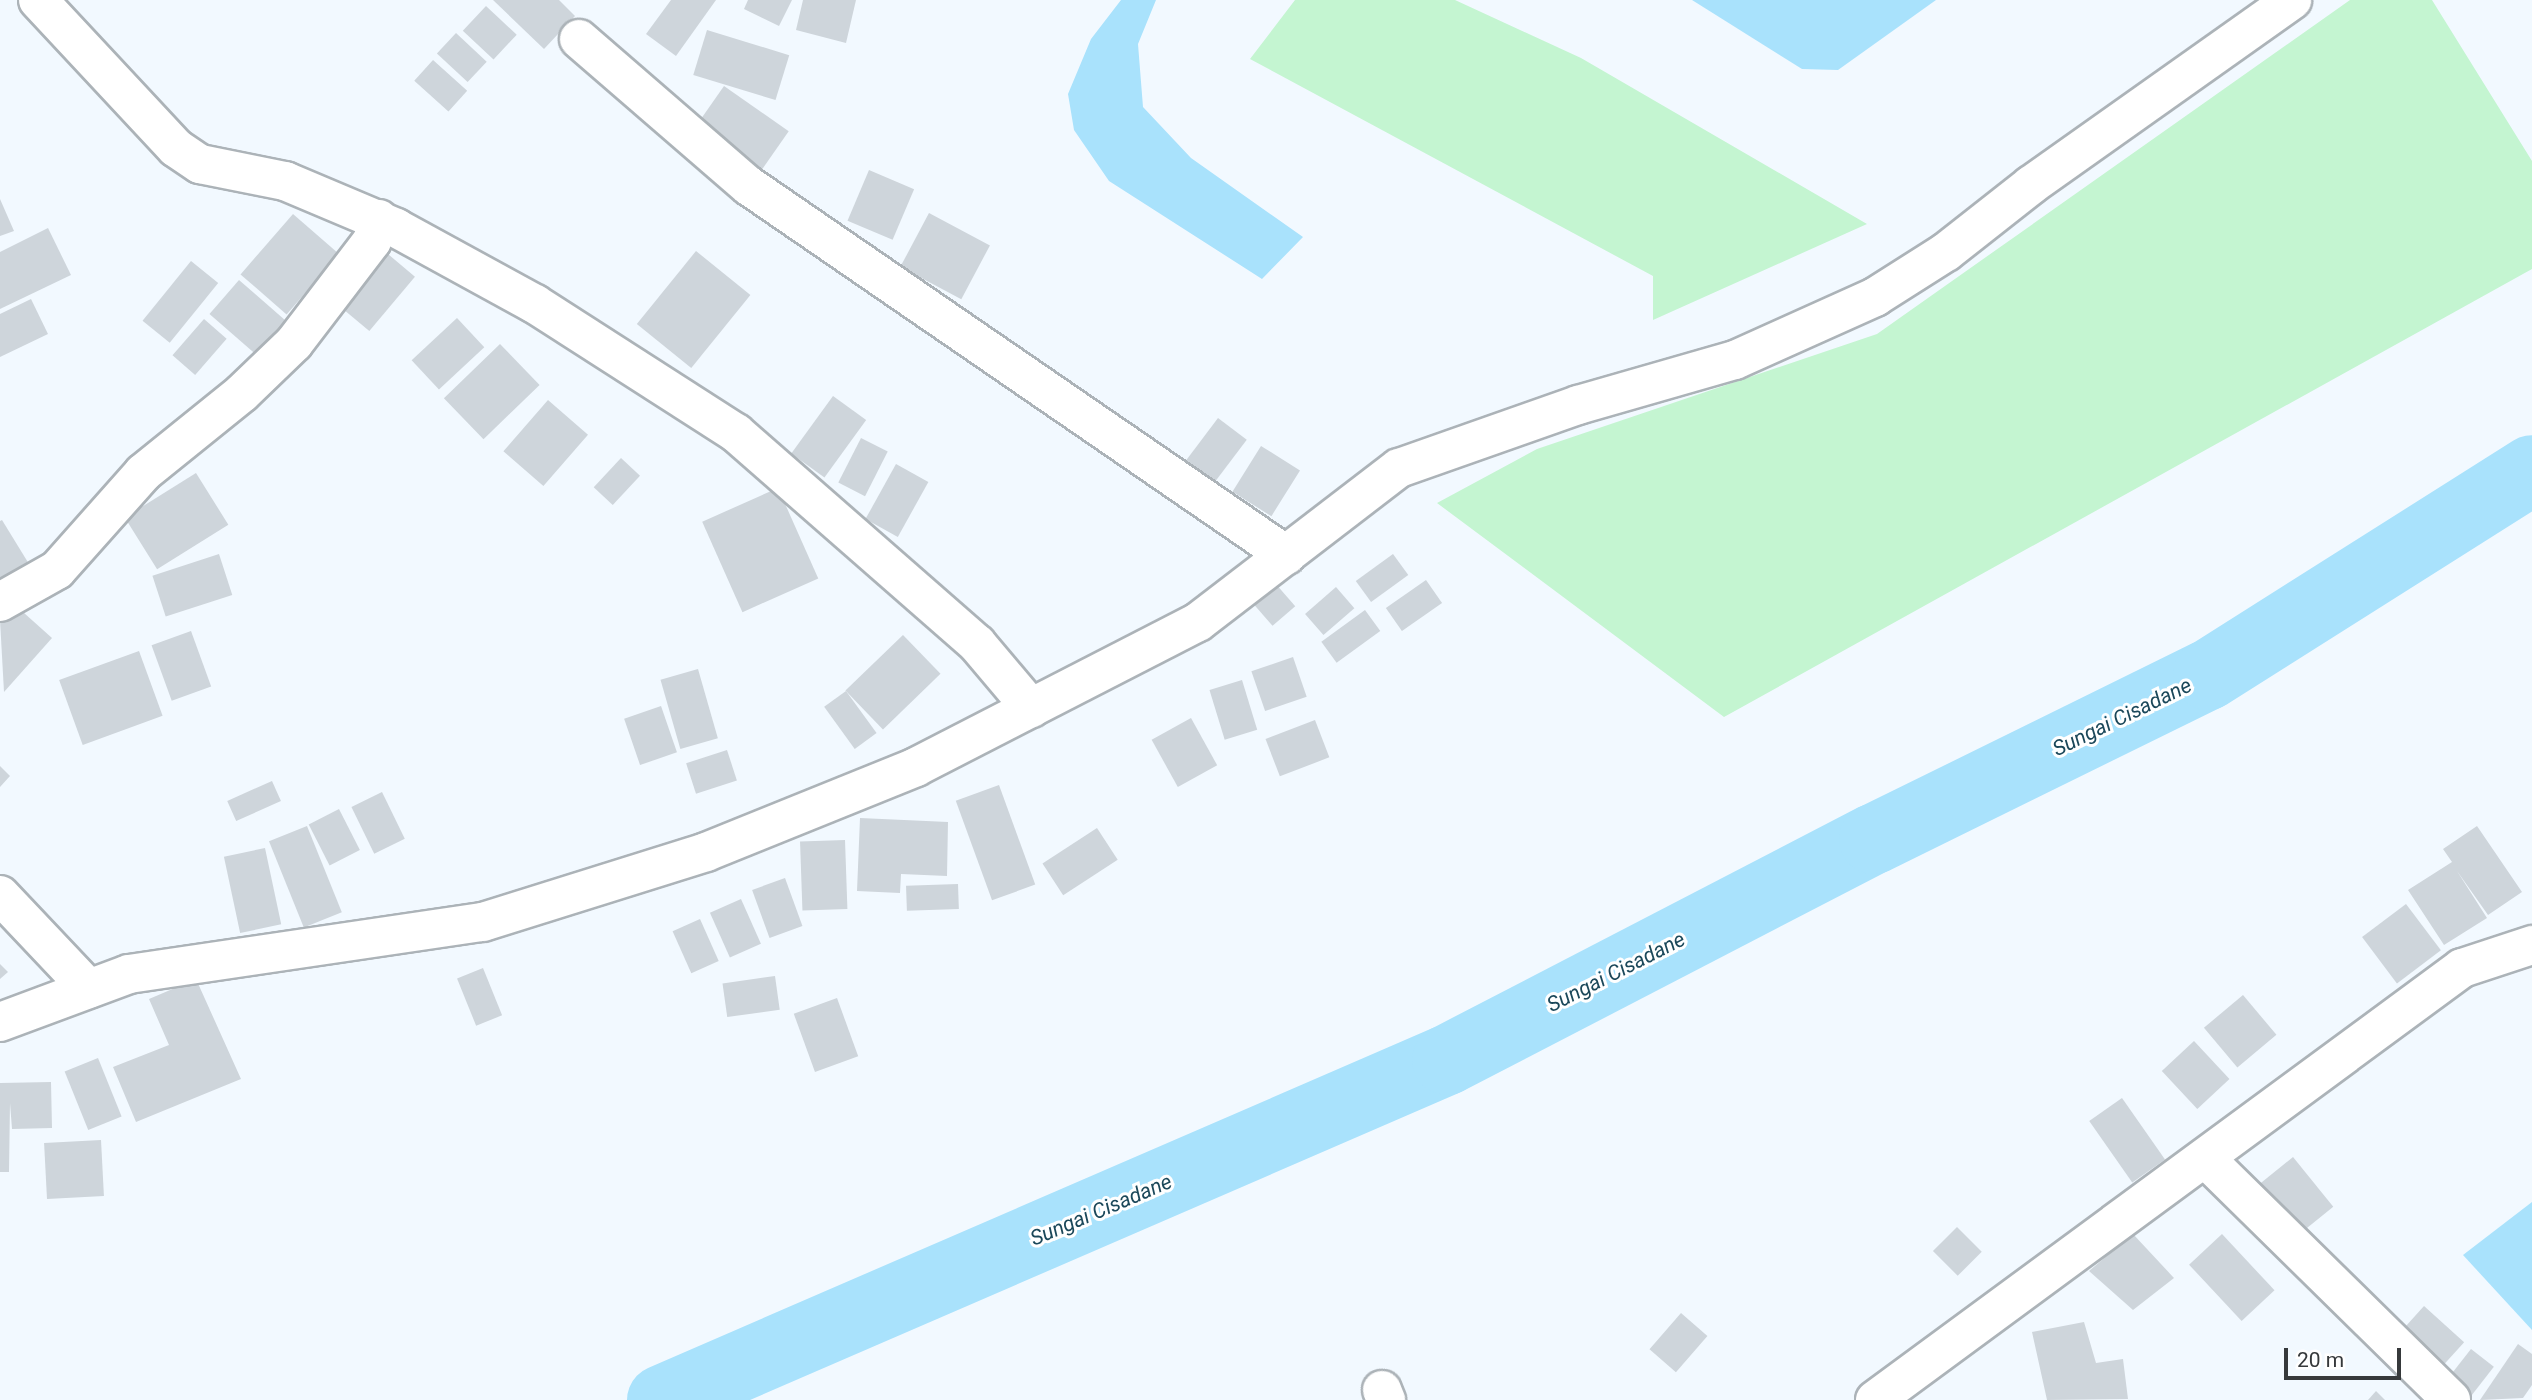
<!DOCTYPE html>
<style>
body{margin:0}
#map{position:relative;width:2532px;height:1400px;overflow:hidden;background:#f2f9ff;font-family:Roboto,sans-serif}
div>[style]{position:absolute}
[style*='--x']{left:calc(var(--x)*1px);top:calc(var(--y)*1px);width:calc(var(--w)*1px);rotate:calc(var(--a)*1deg)}
.green>*{inset:0;background:#c4f5d1}
.water>*{inset:0;background:#a9e2fc}
.river>*{height:70px;margin:-35px;padding:0 35px;transform-origin:35px;border-radius:35px;background:#a9e2fc}
.building>*{inset:0;background:#ced5db;transform-origin:0 0}
.roads{filter:drop-shadow(2px 0 #acb3b8) drop-shadow(-2px 0 #acb3b8) drop-shadow(0 2px #acb3b8) drop-shadow(0 -2px #acb3b8)}
.minor>*{height:38px;margin:-19px;padding:0 19px;transform-origin:19px;border-radius:19px;background:#fff}
span{translate:-50% -50%;white-space:nowrap;text-align:center;line-height:1.15;-webkit-text-stroke:6px #fff;paint-order:stroke}
.water-label{font-size:21px;color:#1b485a;font-style:italic}
.scale{position:absolute;left:2284px;top:1348px;width:117px;height:32px;box-sizing:border-box;border:4px solid #36393b;border-top:0;padding-left:9px;font-size:21px;line-height:24px;white-space:nowrap;color:#36393b;-webkit-text-stroke:5px #fff;paint-order:stroke}
</style>
<div id="map">
<div class="green">
<div style="clip-path:polygon(1295px 0,1455px 0,1581px 58px,1867px 224px,1653px 320px,1653px 276px,1250px 59px)"></div>
<div style="clip-path:polygon(2350px 0,2432px 0,2532px 161px,2532px 269px,1724px 717px,1437px 503px,1537px 449px,1877px 334px)"></div>
</div>
<div class="water">
<div style="clip-path:polygon(1121px 0,1156px 0,1138px 44px,1143px 107px,1191px 158px,1303px 237px,1262px 279px,1109px 181px,1074px 130px,1068px 94px,1091px 39px)"></div>
<div style="clip-path:polygon(1692px 0,1936px 0,1838px 70px,1802px 69px)"></div>
<div style="clip-path:polygon(2532px 1202px,2532px 1330px,2463px 1255px)"></div>
</div>
<div class="river">
<div style="--x:662;--y:1400;--w:855;--a:-23.42"></div>
<div style="--x:1447;--y:1060;--w:481;--a:-27.4"></div>
<div style="--x:1874;--y:839;--w:372;--a:-26.2"></div>
<div style="--x:2208;--y:675;--w:383;--a:-32.3"></div>
</div>
<div class="building">
<div style="clip-path:polygon(493px 0,559px 0,575px 16px,544px 49px)"></div>
<div style="clip-path:polygon(671px 0,716px 0,676px 56px,646px 34px)"></div>
<div style="clip-path:polygon(748px 0,792px 0,779px 26px,744px 9px)"></div>
<div style="clip-path:polygon(803px 0,856px 0,846px 43px,796px 30px)"></div>
<div style="left:486px;top:6px;width:42px;height:34px;rotate:43deg"></div>
<div style="left:707px;top:30px;width:86px;height:47px;rotate:17deg"></div>
<div style="left:456px;top:33px;width:42px;height:28px;rotate:43deg"></div>
<div style="left:433px;top:60px;width:46px;height:28px;rotate:42deg"></div>
<div style="left:724px;top:86px;width:79px;height:53px;rotate:35deg"></div>
<div style="left:869px;top:170px;width:49px;height:55px;rotate:23deg"></div>
<div style="clip-path:polygon(0 199px,14px 231px,0 236px)"></div>
<div style="left:929px;top:213px;width:69px;height:61px;rotate:28deg"></div>
<div style="left:293px;top:214px;width:61px;height:80px;rotate:41deg"></div>
<div style="clip-path:polygon(48px 228px,71px 275px,0 309px,0 252px)"></div>
<div style="left:382px;top:249px;width:43px;height:71px;rotate:40deg"></div>
<div style="left:696px;top:251px;width:70px;height:94px;rotate:39deg"></div>
<div style="left:191px;top:261px;width:35px;height:77px;rotate:39deg"></div>
<div style="left:239px;top:280px;width:62px;height:45px;rotate:41deg"></div>
<div style="clip-path:polygon(31px 299px,48px 334px,0 357px,0 314px)"></div>
<div style="left:457px;top:318px;width:40px;height:62px;rotate:47deg"></div>
<div style="left:204px;top:319px;width:30px;height:48px;rotate:41deg"></div>
<div style="left:500px;top:344px;width:57px;height:78px;rotate:46deg"></div>
<div style="left:833px;top:396px;width:41px;height:71px;rotate:36deg"></div>
<div style="left:548px;top:400px;width:53px;height:68px;rotate:41deg"></div>
<div style="left:1218px;top:418px;width:36px;height:71px;rotate:37deg"></div>
<div style="left:861px;top:438px;width:30px;height:50px;rotate:27deg"></div>
<div style="left:1261px;top:446px;width:46px;height:54px;rotate:32deg"></div>
<div style="left:621px;top:458px;width:26px;height:40px;rotate:43deg"></div>
<div style="left:896px;top:464px;width:37px;height:63px;rotate:29deg"></div>
<div style="left:196px;top:473px;width:61px;height:84px;rotate:58deg"></div>
<div style="left:778px;top:488px;width:99px;height:83px;rotate:66deg"></div>
<div style="clip-path:polygon(2px 520px,29px 564px,0 582px,0 521px)"></div>
<div style="left:219px;top:554px;width:43px;height:70px;rotate:72deg"></div>
<div style="left:1393px;top:554px;width:26px;height:46px;rotate:54deg"></div>
<div style="left:1269px;top:576px;width:40px;height:30px;rotate:49deg"></div>
<div style="left:1426px;top:580px;width:28px;height:49px;rotate:55deg"></div>
<div style="left:1336px;top:587px;width:28px;height:41px;rotate:49deg"></div>
<div style="clip-path:polygon(14px 604px,52px 638px,4px 692px,0 620px)"></div>
<div style="left:1365px;top:610px;width:26px;height:54px;rotate:54deg"></div>
<div style="left:191px;top:631px;width:59px;height:42px;rotate:70deg"></div>
<div style="left:903px;top:635px;width:54px;height:80px;rotate:46deg"></div>
<div style="left:139px;top:651px;width:69px;height:85px;rotate:70deg"></div>
<div style="left:1293px;top:657px;width:42px;height:44px;rotate:71deg"></div>
<div style="left:698px;top:669px;width:72px;height:39px;rotate:74deg"></div>
<div style="left:1242px;top:680px;width:52px;height:34px;rotate:73deg"></div>
<div style="left:846px;top:691px;width:52px;height:27px;rotate:54deg"></div>
<div style="left:661px;top:706px;width:49px;height:39px;rotate:71deg"></div>
<div style="left:1191px;top:718px;width:54px;height:45px;rotate:61deg"></div>
<div style="left:1315px;top:720px;width:40px;height:53px;rotate:69deg"></div>
<div style="left:727px;top:750px;width:32px;height:43px;rotate:72deg"></div>
<div style="clip-path:polygon(0 766px,10px 776px,0 787px)"></div>
<div style="left:272px;top:781px;width:22px;height:49px;rotate:66deg"></div>
<div style="left:999px;top:785px;width:106px;height:46px;rotate:70deg"></div>
<div style="left:382px;top:792px;width:52px;height:34px;rotate:64deg"></div>
<div style="left:339px;top:809px;width:46px;height:34px;rotate:63deg"></div>
<div style="clip-path:polygon(860px 818px,948px 822px,947px 876px,901px 874px,900px 893px,857px 891px)"></div>
<div style="left:307px;top:826px;width:93px;height:41px;rotate:68deg"></div>
<div style="clip-path:polygon(2477px 826px,2522px 892px,2488px 915px,2457px 871px,2487px 918px,2444px 945px,2408px 890px,2452px 862px,2443px 849px)"></div>
<div style="left:1097px;top:828px;width:38px;height:65px;rotate:57deg"></div>
<div style="left:845px;top:840px;width:69px;height:45px;rotate:88deg"></div>
<div style="left:265px;top:848px;width:78px;height:42px;rotate:78deg"></div>
<div style="left:785px;top:878px;width:51px;height:35px;rotate:70deg"></div>
<div style="left:958px;top:884px;width:25px;height:52px;rotate:88deg"></div>
<div style="left:741px;top:899px;width:49px;height:34px;rotate:66deg"></div>
<div style="left:2406px;top:904px;width:58px;height:55px;rotate:53deg"></div>
<div style="left:700px;top:919px;width:46px;height:30px;rotate:66deg"></div>
<div style="clip-path:polygon(0 964px,8px 972px,0 979px)"></div>
<div style="left:483px;top:968px;width:51px;height:28px;rotate:68deg"></div>
<div style="left:775px;top:976px;width:34px;height:53px;rotate:82deg"></div>
<div style="clip-path:polygon(196px 979px,241px 1079px,136px 1122px,113px 1067px,169px 1045px,149px 999px)"></div>
<div style="left:2243px;top:995px;width:52px;height:51px;rotate:50deg"></div>
<div style="left:837px;top:998px;width:62px;height:46px;rotate:70deg"></div>
<div style="left:2194px;top:1041px;width:52px;height:44px;rotate:47deg"></div>
<div style="left:98px;top:1058px;width:63px;height:36px;rotate:68deg"></div>
<div style="clip-path:polygon(51px 1082px,52px 1128px,12px 1129px,10px 1103px,9px 1172px,0 1172px,0 1083px)"></div>
<div style="left:2122px;top:1098px;width:75px;height:40px;rotate:55deg"></div>
<div style="left:101px;top:1140px;width:56px;height:57px;rotate:87deg"></div>
<div style="left:2293px;top:1157px;width:64px;height:45px;rotate:51deg"></div>
<div style="left:1957px;top:1227px;width:35px;height:34px;rotate:45deg"></div>
<div style="clip-path:polygon(2133px 1234px,2174px 1278px,2133px 1310px,2089px 1271px)"></div>
<div style="left:2222px;top:1234px;width:77px;height:45px;rotate:47deg"></div>
<div style="left:2424px;top:1306px;width:54px;height:40px;rotate:42deg"></div>
<div style="left:1681px;top:1313px;width:35px;height:48px;rotate:41deg"></div>
<div style="clip-path:polygon(2084px 1322px,2096px 1363px,2123px 1359px,2128px 1399px,2047px 1400px,2032px 1332px)"></div>
<div style="clip-path:polygon(2518px 1344px,2532px 1354px,2532px 1385px,2523px 1398px,2480px 1400px)"></div>
<div style="left:2471px;top:1349px;width:29px;height:42px;rotate:38deg"></div>
<div style="clip-path:polygon(2376px 1391px,2385px 1400px,2368px 1400px)"></div>
</div>
<div class="roads">
<div class="minor">
<div style="--x:38;--y:0;--w:202;--a:47"></div>
<div style="--x:176;--y:148;--w:29;--a:34"></div>
<div style="--x:200;--y:164;--w:87;--a:11.3"></div>
<div style="--x:285;--y:181;--w:121;--a:22.9"></div>
<div style="--x:396;--y:228;--w:158;--a:28.7"></div>
<div style="--x:535;--y:304;--w:239;--a:32.7"></div>
<div style="--x:736;--y:433;--w:320;--a:41.2"></div>
<div style="--x:977;--y:644;--w:84;--a:49.8"></div>
<div style="--x:579;--y:39;--w:225;--a:40.9"></div>
<div style="--x:749;--y:186;--w:652;--a:34.49"></div>
<div style="--x:0;--y:602;--w:65;--a:-29.3"></div>
<div style="--x:57;--y:570;--w:130;--a:-48.4"></div>
<div style="--x:143;--y:473;--w:127;--a:-38.9"></div>
<div style="--x:242;--y:393;--w:72;--a:-43.9"></div>
<div style="--x:294;--y:343;--w:128;--a:-52.6"></div>
<div style="--x:372;--y:241;--w:23;--a:-72"></div>
<div style="--x:0;--y:895;--w:129;--a:46.6"></div>
<div style="--x:0;--y:1022;--w:138;--a:-20.4"></div>
<div style="--x:129;--y:974;--w:358;--a:-8.4"></div>
<div style="--x:483;--y:922;--w:234;--a:-17.4"></div>
<div style="--x:706;--y:852;--w:227;--a:-22"></div>
<div style="--x:916;--y:767;--w:317;--a:-27.2"></div>
<div style="--x:1198;--y:622;--w:253;--a:-37.5"></div>
<div style="--x:1399;--y:468;--w:190;--a:-19.4"></div>
<div style="--x:1578;--y:405;--w:163;--a:-16"></div>
<div style="--x:1735;--y:360;--w:154;--a:-24.2"></div>
<div style="--x:1875;--y:297;--w:84;--a:-32.4"></div>
<div style="--x:1946;--y:252;--w:108;--a:-38.2"></div>
<div style="--x:2031;--y:185;--w:320;--a:-35.3"></div>
<div style="--x:2205;--y:1158;--w:345;--a:44.5"></div>
<div style="--x:1382;--y:1390;--w:11;--a:68"></div>
<div style="--x:1875;--y:1400;--w:729;--a:-36.35"></div>
<div style="--x:2462;--y:968;--w:74;--a:-18.2"></div>
</div>
</div>
<div class="water-label">
<span style="left:2122px;top:717px;rotate:-26deg">Sungai Cisadane</span>
<span style="left:1616px;top:972px;rotate:-27deg">Sungai Cisadane</span>
<span style="left:1101px;top:1210px;rotate:-23deg">Sungai Cisadane</span>
</div>
<div class="scale">20 m</div>
</div>
